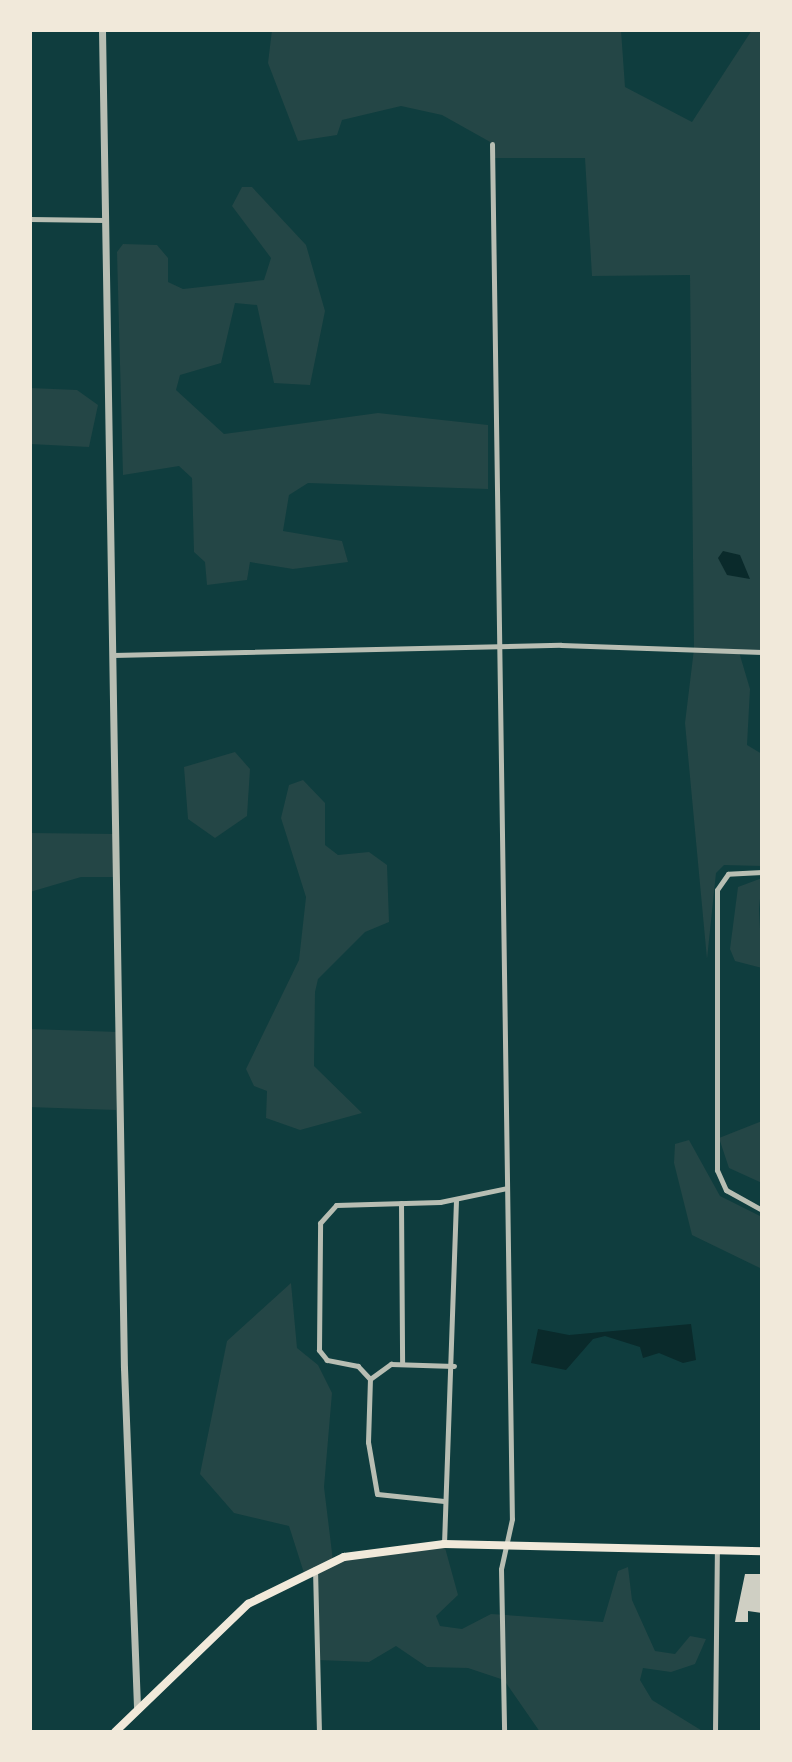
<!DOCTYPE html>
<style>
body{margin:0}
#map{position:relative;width:792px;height:1762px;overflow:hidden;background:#0f3d3e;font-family:"DM Sans",sans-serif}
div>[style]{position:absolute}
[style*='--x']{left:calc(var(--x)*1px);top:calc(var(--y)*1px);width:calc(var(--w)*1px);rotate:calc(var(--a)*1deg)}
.green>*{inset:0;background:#244646;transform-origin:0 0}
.water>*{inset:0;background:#0a2a2b}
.building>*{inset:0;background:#cfcfc3}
.minor>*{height:5px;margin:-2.5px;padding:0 2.5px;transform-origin:2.5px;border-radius:2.5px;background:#b8beb3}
.tertiary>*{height:7px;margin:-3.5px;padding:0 3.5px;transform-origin:3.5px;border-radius:3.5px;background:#b8beb3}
.primary>*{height:8px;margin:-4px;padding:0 4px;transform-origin:4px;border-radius:4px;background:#f1e9da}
span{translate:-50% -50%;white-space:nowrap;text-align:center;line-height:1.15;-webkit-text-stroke:8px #f1e9da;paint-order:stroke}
.frame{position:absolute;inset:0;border:32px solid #f1e9da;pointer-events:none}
</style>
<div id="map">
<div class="green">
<div style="clip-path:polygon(272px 30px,621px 30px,625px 87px,692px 122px,752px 30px,762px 30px,762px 652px,739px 652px,750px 689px,747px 745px,762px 754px,762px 866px,724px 865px,716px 873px,707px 959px,685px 723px,694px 649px,690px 275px,592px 276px,585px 158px,492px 158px,492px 143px,442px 115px,401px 106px,342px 120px,337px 135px,298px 141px,268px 63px)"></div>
<div style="clip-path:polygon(242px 187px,252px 187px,306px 245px,325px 311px,310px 385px,274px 383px,257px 305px,235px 303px,221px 363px,180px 375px,176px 390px,224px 434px,378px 413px,488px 425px,488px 489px,308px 483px,289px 495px,283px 531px,342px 541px,348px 562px,293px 569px,250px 562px,247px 580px,207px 585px,205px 562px,194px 552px,192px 478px,179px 466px,123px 475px,117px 252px,123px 244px,157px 245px,168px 258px,168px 282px,183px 289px,264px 280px,271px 258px,232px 206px)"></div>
<div style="clip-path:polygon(30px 388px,77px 390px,98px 405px,89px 447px,30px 444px)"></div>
<div style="clip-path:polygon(235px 752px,250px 769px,247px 816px,215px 838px,188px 819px,184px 767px)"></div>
<div style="clip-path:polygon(303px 780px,325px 803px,325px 845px,338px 855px,369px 852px,387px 865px,389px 922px,365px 932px,318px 979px,315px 992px,314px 1066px,362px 1113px,300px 1130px,266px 1118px,267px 1091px,254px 1086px,246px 1069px,299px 960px,306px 897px,281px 818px,289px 785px)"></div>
<div style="clip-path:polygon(30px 833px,116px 834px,116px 877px,81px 877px,30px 892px)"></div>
<div style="clip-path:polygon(762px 878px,759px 909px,762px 968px,735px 961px,730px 949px,738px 887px)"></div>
<div style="left:30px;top:1029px;width:89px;height:78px;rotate:2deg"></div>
<div style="clip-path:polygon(762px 1121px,762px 1183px,729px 1168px,719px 1138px)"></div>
<div style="clip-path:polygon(689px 1140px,720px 1196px,762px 1217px,762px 1269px,692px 1235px,674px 1163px,675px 1144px)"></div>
<div style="clip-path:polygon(291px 1283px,297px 1348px,318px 1365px,332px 1393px,324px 1487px,333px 1561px,444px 1544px,458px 1595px,436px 1616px,440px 1626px,462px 1629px,491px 1614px,603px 1622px,618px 1571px,628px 1567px,632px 1600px,655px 1651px,675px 1654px,690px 1636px,706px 1639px,695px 1664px,671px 1672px,643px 1668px,640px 1680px,652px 1700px,704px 1732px,540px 1732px,504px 1680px,468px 1668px,427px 1667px,396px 1646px,369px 1662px,318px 1660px,315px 1569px,304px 1573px,289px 1526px,234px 1513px,200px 1474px,227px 1341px)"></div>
</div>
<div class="water">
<div style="clip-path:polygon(723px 551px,740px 555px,750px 579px,727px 575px,718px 558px)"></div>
<div style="clip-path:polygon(691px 1324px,696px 1360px,683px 1363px,659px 1353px,643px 1358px,640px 1347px,605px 1336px,593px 1339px,566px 1370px,531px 1363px,538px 1329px,569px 1335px)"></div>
</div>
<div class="building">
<div style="clip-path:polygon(745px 1574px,762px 1574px,762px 1613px,748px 1611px,748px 1622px,735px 1622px)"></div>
</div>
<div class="minor">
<div style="--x:492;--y:144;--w:1375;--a:89.17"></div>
<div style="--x:512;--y:1519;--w:51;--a:102.4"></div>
<div style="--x:501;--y:1569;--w:163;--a:88.9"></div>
<div style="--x:30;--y:219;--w:75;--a:0.8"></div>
<div style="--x:113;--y:655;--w:448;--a:-1.3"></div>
<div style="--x:561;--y:645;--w:201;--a:2"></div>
<div style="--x:762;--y:872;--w:34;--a:177"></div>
<div style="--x:728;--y:874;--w:19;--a:125"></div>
<div style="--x:717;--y:890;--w:280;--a:90"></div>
<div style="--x:717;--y:1170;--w:22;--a:66"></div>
<div style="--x:726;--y:1190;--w:41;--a:29.1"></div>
<div style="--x:401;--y:1203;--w:161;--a:89.6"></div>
<div style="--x:370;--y:1379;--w:26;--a:-36"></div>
<div style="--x:391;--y:1364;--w:63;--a:1.8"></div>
<div style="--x:444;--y:1501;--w:67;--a:-174"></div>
<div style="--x:377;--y:1494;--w:53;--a:-99.8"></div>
<div style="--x:368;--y:1442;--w:63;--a:-88.2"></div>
<div style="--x:370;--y:1379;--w:18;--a:-133"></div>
<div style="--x:358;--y:1366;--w:32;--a:-169"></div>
<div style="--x:327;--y:1360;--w:13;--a:-129"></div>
<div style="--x:319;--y:1350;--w:127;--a:-89.5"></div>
<div style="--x:320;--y:1223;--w:24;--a:-48"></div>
<div style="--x:336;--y:1205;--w:104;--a:-1.7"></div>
<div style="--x:440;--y:1202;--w:68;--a:-11.8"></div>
<div style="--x:444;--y:1544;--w:345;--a:-88"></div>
<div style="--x:315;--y:1569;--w:163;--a:88.6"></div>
<div style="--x:715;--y:1732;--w:182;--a:-89.4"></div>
</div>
<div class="tertiary">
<div style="--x:102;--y:30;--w:1338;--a:89.06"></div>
<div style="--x:124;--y:1368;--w:342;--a:87.8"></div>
</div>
<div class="primary">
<div style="--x:115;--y:1732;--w:185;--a:-43.9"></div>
<div style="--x:248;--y:1604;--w:107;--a:-26.1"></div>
<div style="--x:344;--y:1557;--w:101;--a:-7.4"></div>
<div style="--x:444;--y:1544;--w:318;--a:1.3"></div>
</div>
<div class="frame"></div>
</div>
